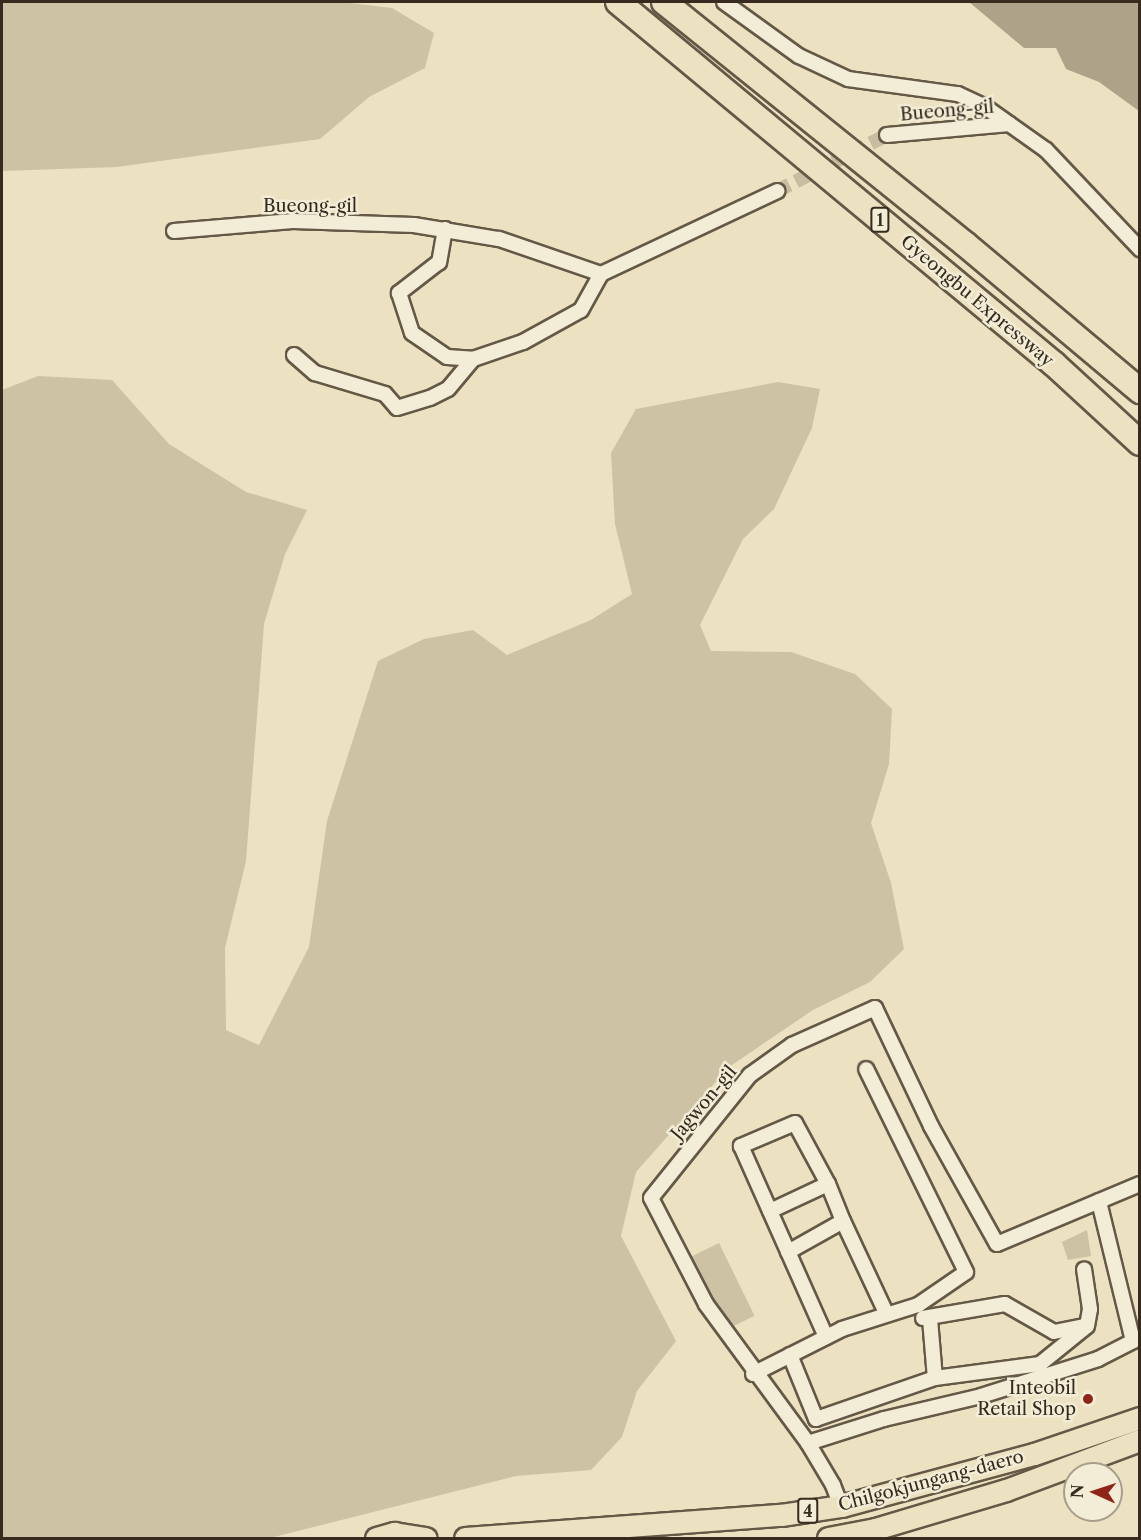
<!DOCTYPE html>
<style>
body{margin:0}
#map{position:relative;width:1141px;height:1540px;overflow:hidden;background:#ece1c0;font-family:"Libre Caslon Text",serif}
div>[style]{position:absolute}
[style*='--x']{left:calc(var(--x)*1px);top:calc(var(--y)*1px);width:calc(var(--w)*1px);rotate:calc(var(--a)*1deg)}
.green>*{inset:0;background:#cdc2a4;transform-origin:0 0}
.water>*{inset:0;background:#aea389}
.street-tunnel>*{height:14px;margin-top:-7px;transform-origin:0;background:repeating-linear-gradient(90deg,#c8bda0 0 14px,transparent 0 21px)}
.roads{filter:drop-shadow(2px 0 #645846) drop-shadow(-2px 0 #645846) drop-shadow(0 2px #645846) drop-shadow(0 -2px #645846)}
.street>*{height:14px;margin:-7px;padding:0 7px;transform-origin:7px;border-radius:7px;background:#f3ecd6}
.primary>*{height:21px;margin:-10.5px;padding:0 10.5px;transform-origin:10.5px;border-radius:10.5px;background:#ece1c0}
.highway>*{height:24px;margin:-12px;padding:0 12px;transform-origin:12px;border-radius:12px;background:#ece1c0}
.dots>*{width:16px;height:16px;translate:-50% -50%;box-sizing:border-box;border:3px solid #f3ecd6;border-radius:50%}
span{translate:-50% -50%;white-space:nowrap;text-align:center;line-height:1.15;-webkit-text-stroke:5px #f3ecd6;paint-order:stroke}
.shield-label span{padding:2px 4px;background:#f3ecd6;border:2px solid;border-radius:4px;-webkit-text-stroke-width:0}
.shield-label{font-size:16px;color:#362b1e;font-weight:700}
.street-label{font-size:18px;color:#362b1e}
.poi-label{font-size:18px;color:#362b1e}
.right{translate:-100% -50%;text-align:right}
.frame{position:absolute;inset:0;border:3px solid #362b1e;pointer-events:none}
.north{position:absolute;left:1063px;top:1462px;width:60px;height:60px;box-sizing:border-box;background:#f3ecd6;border:2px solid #a79f8c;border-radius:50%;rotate:273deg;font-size:16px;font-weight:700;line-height:24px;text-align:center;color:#362b1e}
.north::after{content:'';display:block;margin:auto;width:21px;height:27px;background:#8f2418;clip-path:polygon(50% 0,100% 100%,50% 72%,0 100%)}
</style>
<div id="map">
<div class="green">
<div style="clip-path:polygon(2px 2px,342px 2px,392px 8px,434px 33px,425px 68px,369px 97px,320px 139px,117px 167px,2px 171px)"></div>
<div style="clip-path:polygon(38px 376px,112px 380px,169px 444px,246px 492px,307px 510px,285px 554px,264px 624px,246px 861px,225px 948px,226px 1030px,259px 1045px,309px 947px,327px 821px,378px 661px,424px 639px,473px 630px,507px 655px,591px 620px,632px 594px,615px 524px,611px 453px,636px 409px,778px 382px,820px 389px,812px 428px,774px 509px,743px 539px,700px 625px,711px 651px,791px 652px,855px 674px,892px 709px,889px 764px,871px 823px,891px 883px,904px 949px,870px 982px,813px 1010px,729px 1067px,636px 1172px,621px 1236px,676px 1341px,637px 1391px,622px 1437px,591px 1470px,516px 1476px,270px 1538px,2px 1538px,2px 390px)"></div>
<div style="clip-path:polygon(1087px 1230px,1091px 1256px,1068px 1260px,1062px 1242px)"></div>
<div style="left:719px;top:1243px;width:81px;height:30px;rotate:64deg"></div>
</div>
<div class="water">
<div style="clip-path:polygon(969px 2px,1139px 2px,1139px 111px,1099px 82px,1066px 69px,1056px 48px,1024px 48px)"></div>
</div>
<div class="street-tunnel">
<div style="--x:777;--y:191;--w:123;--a:-27"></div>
</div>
<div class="roads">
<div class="street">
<div style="--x:724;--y:2;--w:92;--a:35.8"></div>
<div style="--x:799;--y:56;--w:54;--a:25.1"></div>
<div style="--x:848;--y:79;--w:111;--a:7.8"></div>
<div style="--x:958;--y:94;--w:29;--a:25"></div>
<div style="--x:984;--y:106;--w:76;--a:35.4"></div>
<div style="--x:1046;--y:150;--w:137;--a:46.5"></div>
<div style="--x:887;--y:135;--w:123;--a:-5.1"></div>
<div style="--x:445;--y:229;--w:34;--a:100"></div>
<div style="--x:439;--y:262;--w:51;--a:142.2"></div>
<div style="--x:399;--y:293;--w:42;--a:72"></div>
<div style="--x:412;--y:333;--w:42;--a:34.4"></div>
<div style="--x:447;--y:357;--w:26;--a:4"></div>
<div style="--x:174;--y:231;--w:119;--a:-4.8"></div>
<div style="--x:293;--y:221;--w:121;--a:1.9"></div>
<div style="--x:414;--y:225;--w:86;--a:9.4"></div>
<div style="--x:499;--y:239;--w:108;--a:18.9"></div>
<div style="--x:294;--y:355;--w:28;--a:41"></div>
<div style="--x:315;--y:373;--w:73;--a:16.7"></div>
<div style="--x:385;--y:394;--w:18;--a:49"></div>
<div style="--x:397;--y:408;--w:34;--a:-17"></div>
<div style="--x:430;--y:398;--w:20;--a:-27"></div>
<div style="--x:448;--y:389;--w:39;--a:-50"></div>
<div style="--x:473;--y:359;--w:53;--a:-18.8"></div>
<div style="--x:523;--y:342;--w:66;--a:-28.9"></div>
<div style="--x:581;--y:310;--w:41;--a:-60.9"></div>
<div style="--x:601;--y:274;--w:195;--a:-25.2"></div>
<div style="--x:770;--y:1211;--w:64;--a:-25"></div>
<div style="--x:828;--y:1184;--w:69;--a:-118.4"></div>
<div style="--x:795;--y:1123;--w:59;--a:156.9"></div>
<div style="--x:741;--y:1146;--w:209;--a:66"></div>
<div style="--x:843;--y:1221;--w:102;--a:64.9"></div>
<div style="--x:788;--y:1252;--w:63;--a:-29.4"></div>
<div style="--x:843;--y:1221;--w:40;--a:-112"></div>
<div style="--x:923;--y:1318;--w:83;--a:-9.7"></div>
<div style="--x:1005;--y:1304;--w:56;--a:29.7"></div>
<div style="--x:1054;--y:1332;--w:33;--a:-11"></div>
<div style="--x:930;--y:1319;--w:59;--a:85.2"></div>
<div style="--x:935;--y:1378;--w:106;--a:-7.6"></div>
<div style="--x:1040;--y:1364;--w:60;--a:-39"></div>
<div style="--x:1087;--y:1326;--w:17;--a:-80"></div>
<div style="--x:1090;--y:1309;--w:40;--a:-98.5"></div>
<div style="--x:790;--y:1355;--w:69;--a:67.9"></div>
<div style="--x:816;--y:1419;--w:126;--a:-19"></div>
<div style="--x:753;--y:1374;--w:100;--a:-26.8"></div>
<div style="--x:842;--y:1329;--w:80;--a:-17.5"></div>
<div style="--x:918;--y:1305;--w:58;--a:-34.5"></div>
<div style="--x:966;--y:1272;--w:226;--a:-116.2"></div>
<div style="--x:808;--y:1443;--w:80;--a:-17.5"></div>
<div style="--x:884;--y:1419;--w:100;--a:-13.3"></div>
<div style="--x:981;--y:1396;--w:123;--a:-17.5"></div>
<div style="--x:1098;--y:1359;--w:39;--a:-27"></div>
<div style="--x:1133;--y:1341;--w:144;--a:-103.7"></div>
<div style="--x:841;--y:1506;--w:22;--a:-111"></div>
<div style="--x:833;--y:1485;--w:49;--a:-120.8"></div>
<div style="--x:808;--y:1443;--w:172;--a:-126.3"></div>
<div style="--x:706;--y:1304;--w:119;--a:-117.4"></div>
<div style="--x:651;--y:1198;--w:158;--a:-51.2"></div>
<div style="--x:750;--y:1075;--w:52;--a:-35.5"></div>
<div style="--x:792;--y:1045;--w:91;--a:-24"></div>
<div style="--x:875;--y:1008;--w:131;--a:64.6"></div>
<div style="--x:931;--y:1126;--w:135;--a:60.8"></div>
<div style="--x:997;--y:1244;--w:155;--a:-22.8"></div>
</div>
<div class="primary">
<div style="--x:376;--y:1538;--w:19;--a:-16"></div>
<div style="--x:394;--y:1533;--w:32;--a:9"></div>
<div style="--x:465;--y:1538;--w:317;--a:-4.2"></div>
<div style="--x:781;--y:1515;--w:61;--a:-8.5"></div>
<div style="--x:841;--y:1506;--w:200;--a:-15.1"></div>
<div style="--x:1034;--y:1454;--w:112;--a:-18.8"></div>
<div style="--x:828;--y:1538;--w:48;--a:-10.8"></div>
<div style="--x:875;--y:1529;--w:137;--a:-16.6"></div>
<div style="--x:1006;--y:1490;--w:143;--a:-20.5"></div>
</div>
<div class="highway">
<div style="--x:618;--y:2;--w:567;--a:39.7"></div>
<div style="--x:1054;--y:364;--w:117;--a:42.6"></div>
<div style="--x:664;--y:2;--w:386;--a:38.8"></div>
<div style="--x:965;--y:244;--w:229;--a:40"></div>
</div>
</div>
<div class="dots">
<div style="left:1088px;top:1399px;background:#8f2418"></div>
</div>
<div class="shield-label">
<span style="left:880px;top:220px">1</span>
<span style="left:808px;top:1511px">4</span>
</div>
<div class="street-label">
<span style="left:947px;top:111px;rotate:-5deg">Bueong-gil</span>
<span style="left:310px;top:206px">Bueong-gil</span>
<span style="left:977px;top:301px;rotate:40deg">Gyeongbu Expressway</span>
<span style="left:704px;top:1103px;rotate:-50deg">Jagwon-gil</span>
<span style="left:931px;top:1481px;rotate:-15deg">Chilgokjungang-daero</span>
</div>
<div class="poi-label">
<span class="right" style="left:1076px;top:1399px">Inteobil<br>Retail Shop</span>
</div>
<div class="frame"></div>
<div class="north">N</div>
</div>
